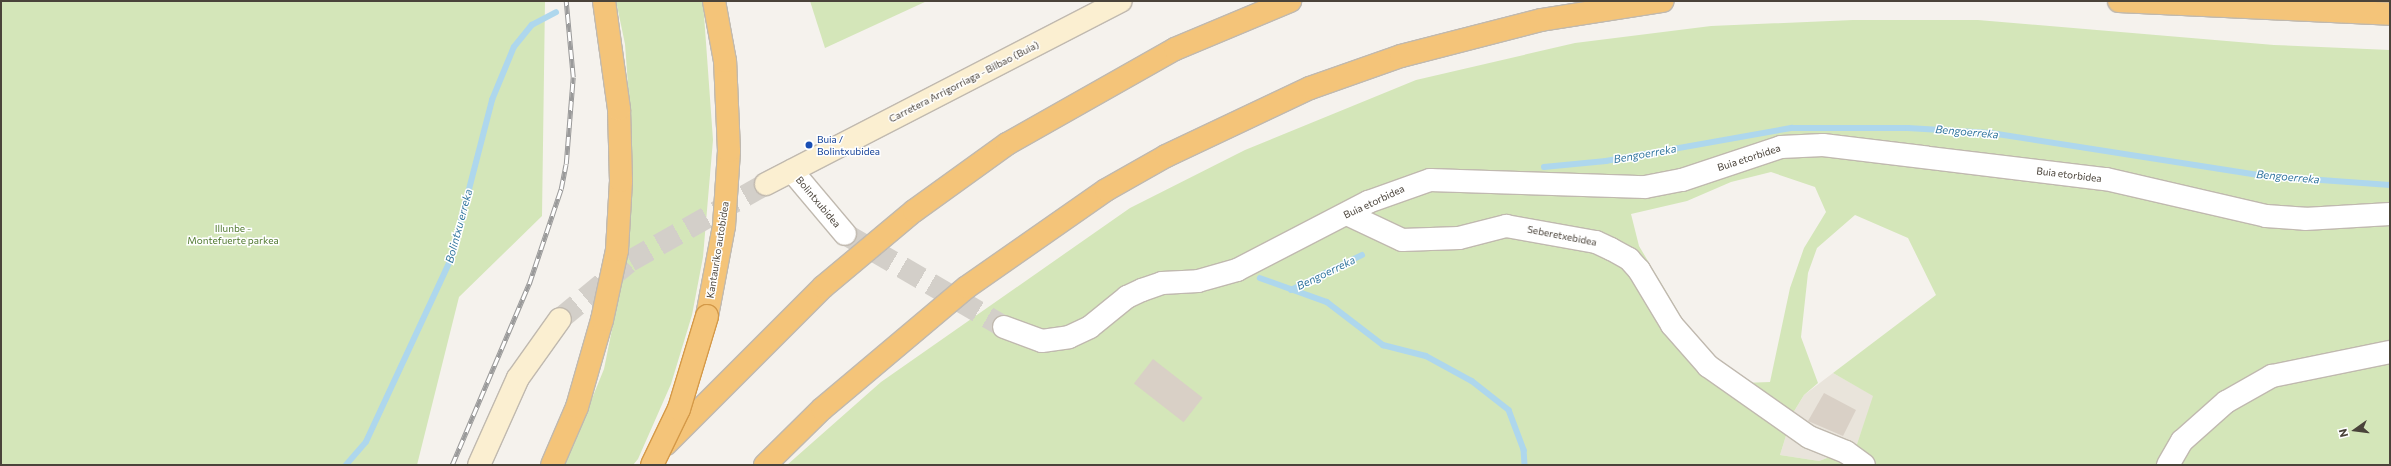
<!DOCTYPE html>
<style>
body{margin:0}
#map{position:relative;width:2391px;height:466px;overflow:hidden;background:#f5f2ed;font-family:Commissioner,sans-serif}
div>[style]{position:absolute}
[style*='--x']{left:calc(var(--x)*1px);top:calc(var(--y)*1px);width:calc(var(--w)*1px);rotate:calc(var(--a)*1deg)}
.residential>*{inset:0;background:#e9e4db}
.green>*{inset:0;background:#d4e6b9}
.stream>*{height:5.5px;margin:-2.75px;padding:0 2.75px;transform-origin:2.75px;border-radius:2.75px;background:#aed7ed}
.building>*{inset:0;background:#d9d0c6;transform-origin:0 0}
.street-tunnel>*{height:22px;margin-top:-11px;transform-origin:0;background:repeating-linear-gradient(90deg,#d3cfc9 0 22px,transparent 0 33px)}
.secondary-tunnel>*{height:22px;margin-top:-11px;transform-origin:0;background:repeating-linear-gradient(90deg,#d3cfc9 0 22px,transparent 0 33px)}
.roads{filter:drop-shadow(1px 0 #c0b9af) drop-shadow(-1px 0 #c0b9af) drop-shadow(0 1px #c0b9af) drop-shadow(0 -1px #c0b9af)}
.street>*{height:22px;margin:-11px;padding:0 11px;transform-origin:11px;border-radius:11px;background:#fff}
.secondary>*{height:22px;margin:-11px;padding:0 11px;transform-origin:11px;border-radius:11px;background:#fbefd1}
.highway>*{height:22px;margin:-11px;padding:0 11px;transform-origin:11px;border-radius:11px;background:#f4c479}
.rail>*{height:4.5px;margin-top:-2.25px;transform-origin:0;background:repeating-linear-gradient(90deg,#fff 0 9px,#9a9a9a 0 18px);box-sizing:border-box;border-block:1px solid #9a9a9a}
.bridges{filter:drop-shadow(1px 0 #d49948) drop-shadow(-1px 0 #d49948) drop-shadow(0 1px #d49948) drop-shadow(0 -1px #d49948)}
.highway-bridge>*{height:22px;margin:-11px;padding:0 11px;transform-origin:11px;border-radius:11px;background:#f4c479}
.dots>*{width:11px;height:11px;translate:-50% -50%;box-sizing:border-box;border:2px solid #fff;border-radius:50%}
span{translate:-50% -50%;white-space:nowrap;text-align:center;line-height:1.15;-webkit-text-stroke:3px #fff;paint-order:stroke}
.street-label{font-size:10px;color:#4a433a}
.transit-label{font-size:10px;color:#164399}
.left{translate:0 -50%;text-align:left}
.park-label{font-size:10px;color:#507930}
.water-label{font-size:11px;color:#3578a0;font-style:italic}
.frame{position:absolute;inset:0;border:2px solid #4a433a;pointer-events:none}
.north{position:absolute;left:2335px;top:410px;width:40px;height:40px;-webkit-text-stroke:3px #fff;paint-order:stroke;rotate:256deg;font-size:11px;font-weight:700;line-height:16px;text-align:center;color:#4a433a}
.north::after{content:'';display:block;margin:auto;width:14px;height:18px;background:#4a433a;clip-path:polygon(50% 0,100% 100%,50% 72%,0 100%)}
</style>
<div id="map">
<div class="residential">
<div style="clip-path:polygon(1833px 373px,1874px 396px,1856px 447px,1819px 461px,1780px 455px,1793px 413px,1804px 395px)"></div>
</div>
<div class="green">
<div style="clip-path:polygon(1px 1px,545px 1px,542px 216px,459px 297px,417px 465px,1px 465px)"></div>
<div style="clip-path:polygon(616px 1px,703px 1px,713px 140px,703px 257px,692px 315px,671px 384px,638px 459px,633px 465px,565px 465px,604px 369px,621px 285px,630px 113px,625px 44px)"></div>
<div style="clip-path:polygon(810px 1px,927px 1px,825px 48px)"></div>
<div style="clip-path:polygon(evenodd,1853px 20px,1978px 20px,2274px 45px,2390px 50px,2390px 465px,787px 465px,881px 382px,1130px 208px,1245px 150px,1416px 80px,1575px 43px,1711px 26px,1853px 20px,1771px 172px,1815px 187px,1826px 212px,1804px 248px,1790px 288px,1770px 382px,1742px 383px,1712px 358px,1685px 323px,1639px 246px,1631px 214px,1687px 201px,1731px 182px,1771px 172px,1853px 20px,1855px 215px,1908px 238px,1936px 295px,1833px 373px,1873px 396px,1856px 447px,1819px 461px,1780px 455px,1793px 413px,1804px 395px,1818px 383px,1801px 337px,1808px 273px,1817px 248px,1855px 215px)"></div>
</div>
<div class="stream">
<div style="--x:1544;--y:167;--w:62;--a:-5.5"></div>
<div style="--x:1606;--y:161;--w:189;--a:-10.1"></div>
<div style="--x:1792;--y:128;--w:116;--a:0"></div>
<div style="--x:1908;--y:128;--w:83;--a:3.4"></div>
<div style="--x:1991;--y:133;--w:277;--a:8.9"></div>
<div style="--x:2265;--y:176;--w:125;--a:4.1"></div>
<div style="--x:1260;--y:278;--w:71;--a:19.7"></div>
<div style="--x:1327;--y:302;--w:71;--a:37.5"></div>
<div style="--x:1383;--y:345;--w:44;--a:14.3"></div>
<div style="--x:1426;--y:356;--w:52;--a:28.5"></div>
<div style="--x:1472;--y:381;--w:47;--a:38.1"></div>
<div style="--x:1509;--y:410;--w:43;--a:69.4"></div>
<div style="--x:1524;--y:450;--w:15;--a:86"></div>
<div style="--x:1291;--y:290;--w:79;--a:-26.2"></div>
<div style="--x:346;--y:465;--w:30;--a:-49"></div>
<div style="--x:366;--y:442;--w:202;--a:-65.1"></div>
<div style="--x:451;--y:259;--w:164;--a:-75.5"></div>
<div style="--x:492;--y:100;--w:57;--a:-67.5"></div>
<div style="--x:514;--y:47;--w:28;--a:-51"></div>
<div style="--x:532;--y:25;--w:27;--a:-28"></div>
</div>
<div class="building">
<div style="left:1153px;top:359px;width:63px;height:31px;rotate:38deg"></div>
<div style="clip-path:polygon(1824px 393px,1856px 410px,1843px 436px,1808px 421px)"></div>
</div>
<div class="street-tunnel">
<div style="--x:845;--y:234;--w:184;--a:30.3"></div>
</div>
<div class="secondary-tunnel">
<div style="--x:560;--y:319;--w:91;--a:-39.6"></div>
<div style="--x:630;--y:261;--w:156;--a:-29.5"></div>
</div>
<div class="roads">
<div class="street">
<div style="--x:792;--y:171;--w:82;--a:49.9"></div>
<div style="--x:1347;--y:214;--w:61;--a:25.3"></div>
<div style="--x:1402;--y:240;--w:57;--a:-2"></div>
<div style="--x:1459;--y:238;--w:49;--a:-14.3"></div>
<div style="--x:1506;--y:226;--w:91;--a:10.1"></div>
<div style="--x:1596;--y:242;--w:17;--a:25"></div>
<div style="--x:1611;--y:249;--w:21;--a:29"></div>
<div style="--x:1629;--y:259;--w:15;--a:48"></div>
<div style="--x:1639;--y:270;--w:64;--a:59"></div>
<div style="--x:1672;--y:325;--w:55;--a:48.7"></div>
<div style="--x:1708;--y:366;--w:123;--a:35.1"></div>
<div style="--x:1809;--y:437;--w:40;--a:22"></div>
<div style="--x:1846;--y:452;--w:22;--a:36"></div>
<div style="--x:1004;--y:327;--w:40;--a:20.2"></div>
<div style="--x:1042;--y:341;--w:27;--a:-8"></div>
<div style="--x:1069;--y:337;--w:23;--a:-25"></div>
<div style="--x:1090;--y:327;--w:48;--a:-39"></div>
<div style="--x:1127;--y:297;--w:17;--a:-25"></div>
<div style="--x:1142;--y:290;--w:21;--a:-19"></div>
<div style="--x:1162;--y:283;--w:36;--a:-3"></div>
<div style="--x:1198;--y:281;--w:41;--a:-15.8"></div>
<div style="--x:1237;--y:270;--w:148;--a:-27.4"></div>
<div style="--x:1368;--y:202;--w:66;--a:-19.5"></div>
<div style="--x:1430;--y:180;--w:215;--a:1.9"></div>
<div style="--x:1645;--y:187;--w:38;--a:-11"></div>
<div style="--x:1682;--y:180;--w:104;--a:-18.4"></div>
<div style="--x:1781;--y:147;--w:42;--a:-2.7"></div>
<div style="--x:1823;--y:145;--w:285;--a:6.9"></div>
<div style="--x:2106;--y:179;--w:164;--a:13"></div>
<div style="--x:2266;--y:216;--w:39;--a:4"></div>
<div style="--x:2305;--y:219;--w:85;--a:-3.4"></div>
<div style="--x:2168;--y:465;--w:28;--a:-60"></div>
<div style="--x:2182;--y:441;--w:59;--a:-41.6"></div>
<div style="--x:2226;--y:402;--w:53;--a:-29.5"></div>
<div style="--x:2272;--y:376;--w:120;--a:-11.5"></div>
</div>
<div class="secondary">
<div style="--x:766;--y:184;--w:399;--a:-27.3"></div>
<div style="--x:479;--y:465;--w:95;--a:-65.9"></div>
<div style="--x:518;--y:378;--w:72;--a:-54.6"></div>
</div>
<div class="highway">
<div style="--x:2119;--y:1;--w:271;--a:2.7"></div>
<div style="--x:707;--y:316;--w:92;--a:-79.3"></div>
<div style="--x:724;--y:226;--w:75;--a:-86.2"></div>
<div style="--x:729;--y:151;--w:90;--a:-92.5"></div>
<div style="--x:725;--y:61;--w:61;--a:-100.4"></div>
<div style="--x:666;--y:444;--w:222;--a:-45"></div>
<div style="--x:823;--y:287;--w:119;--a:-39.9"></div>
<div style="--x:914;--y:211;--w:115;--a:-35.8"></div>
<div style="--x:1007;--y:144;--w:193;--a:-29.5"></div>
<div style="--x:1175;--y:49;--w:125;--a:-22.7"></div>
<div style="--x:552;--y:465;--w:63;--a:-66.7"></div>
<div style="--x:577;--y:407;--w:91;--a:-74"></div>
<div style="--x:602;--y:320;--w:72;--a:-77.9"></div>
<div style="--x:617;--y:250;--w:69;--a:-86.7"></div>
<div style="--x:621;--y:181;--w:72;--a:-91.6"></div>
<div style="--x:619;--y:109;--w:109;--a:-97.9"></div>
<div style="--x:765;--y:465;--w:80;--a:-44.5"></div>
<div style="--x:822;--y:409;--w:189;--a:-40.1"></div>
<div style="--x:967;--y:287;--w:169;--a:-34.9"></div>
<div style="--x:1106;--y:190;--w:69;--a:-29.5"></div>
<div style="--x:1166;--y:156;--w:159;--a:-25.3"></div>
<div style="--x:1310;--y:88;--w:96;--a:-19.4"></div>
<div style="--x:1401;--y:56;--w:145;--a:-14.4"></div>
<div style="--x:1541;--y:20;--w:123;--a:-8.9"></div>
</div>
</div>
<div class="rail">
<div style="--x:452;--y:465;--w:197;--a:-67"></div>
<div style="--x:529;--y:284;--w:100;--a:-71.4"></div>
<div style="--x:561;--y:189;--w:25;--a:-79"></div>
<div style="--x:566;--y:164;--w:87;--a:-85.4"></div>
<div style="--x:573;--y:77;--w:76;--a:-95.3"></div>
</div>
<div class="bridges">
<div class="highway-bridge">
<div style="--x:652;--y:465;--w:62;--a:-64.3"></div>
<div style="--x:679;--y:409;--w:97;--a:-73.2"></div>
</div>
</div>
<div class="dots">
<div style="left:809px;top:145px;background:#1a4fb4"></div>
</div>
<div class="street-label">
<span style="left:964px;top:82px;rotate:-27deg">Carretera Arrigorriaga - Bilbao (Buia)</span>
<span style="left:1749px;top:158px;rotate:-18deg">Buia etorbidea</span>
<span style="left:2069px;top:175px;rotate:7deg">Buia etorbidea</span>
<span style="left:818px;top:202px;rotate:50deg">Bolintxubidea</span>
<span style="left:1374px;top:202px;rotate:-25deg">Buia etorbidea</span>
<span style="left:1562px;top:236px;rotate:11deg">Seberetxebidea</span>
<span style="left:718px;top:250px;rotate:-81deg">Kantauriko autobidea</span>
</div>
<div class="transit-label">
<span class="left" style="left:817px;top:145px">Buia /<br>Bolintxubidea</span>
</div>
<div class="park-label">
<span style="left:233px;top:234px">Illunbe -<br>Montefuerte parkea</span>
</div>
<div class="water-label">
<span style="left:1967px;top:132px;rotate:5deg">Bengoerreka</span>
<span style="left:1645px;top:154px;rotate:-10deg">Bengoerreka</span>
<span style="left:2288px;top:177px;rotate:5deg">Bengoerreka</span>
<span style="left:459px;top:226px;rotate:-75deg">Bolintxu erreka</span>
<span style="left:1326px;top:273px;rotate:-26deg">Bengoerreka</span>
</div>
<div class="frame"></div>
<div class="north">N</div>
</div>
